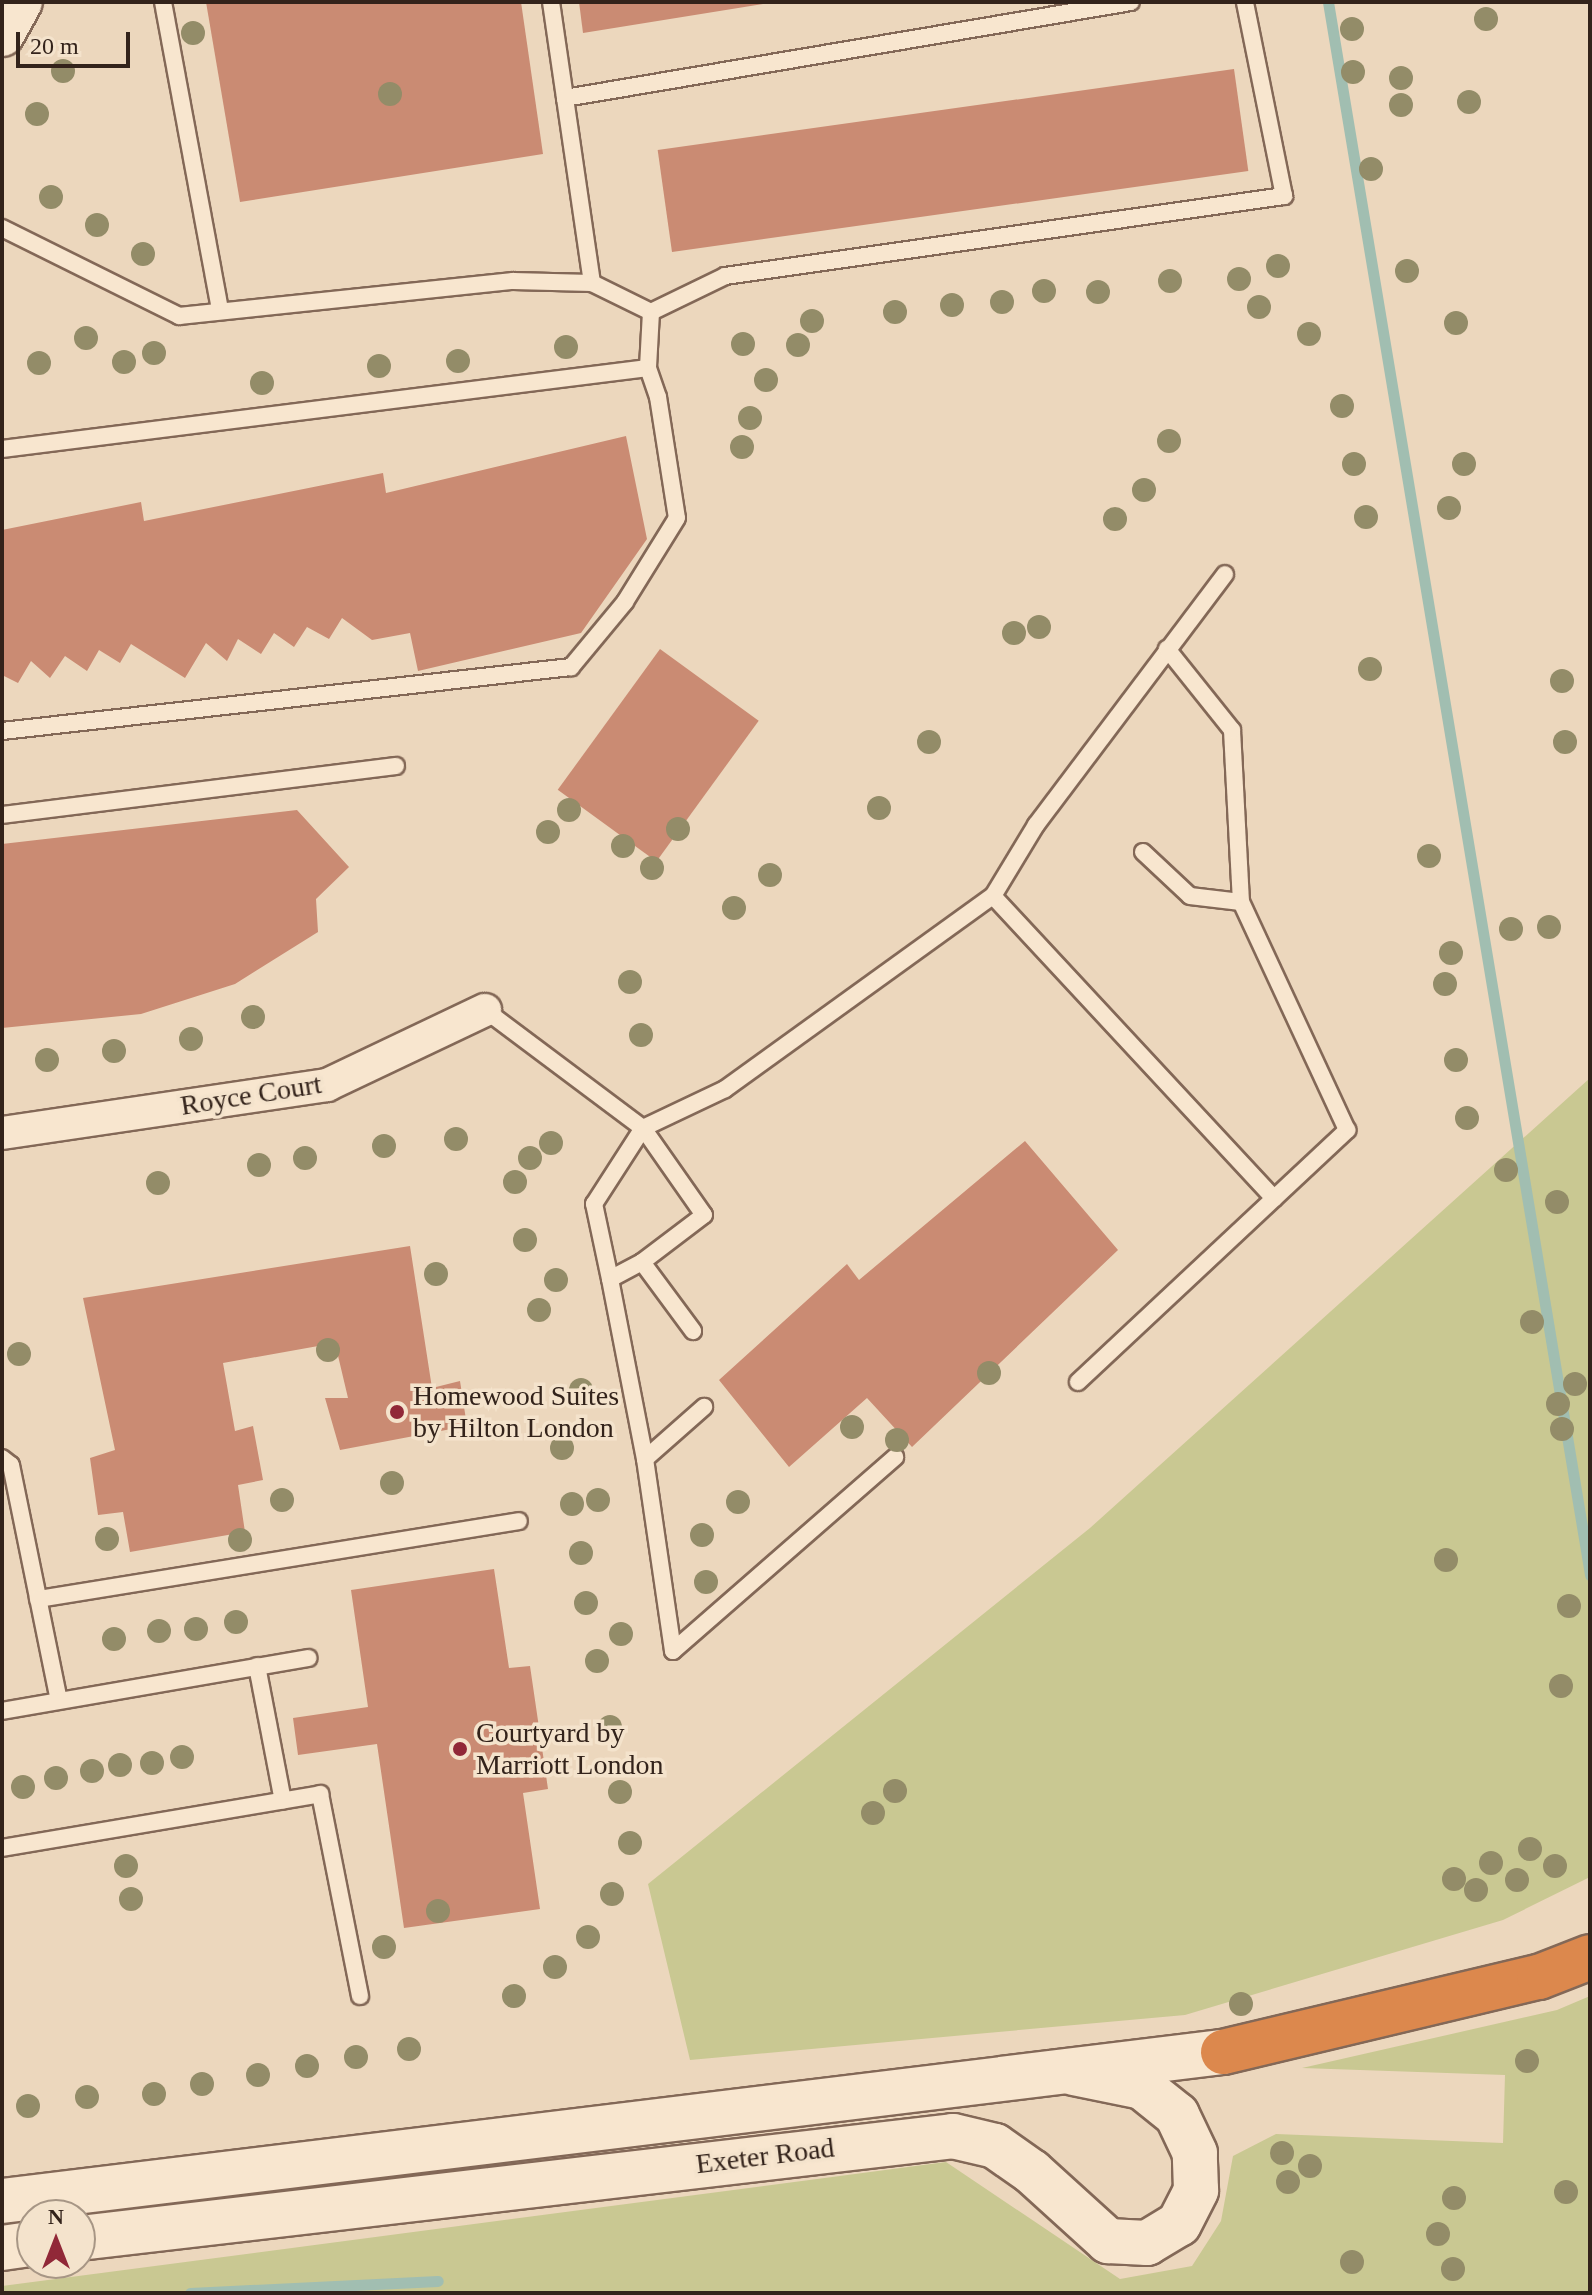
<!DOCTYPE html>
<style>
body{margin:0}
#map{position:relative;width:1592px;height:2295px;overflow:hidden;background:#ecd7bd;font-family:Georgia,serif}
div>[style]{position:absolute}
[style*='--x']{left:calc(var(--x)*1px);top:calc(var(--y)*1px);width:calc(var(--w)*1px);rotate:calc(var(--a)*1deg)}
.green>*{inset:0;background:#c9c892}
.stream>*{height:11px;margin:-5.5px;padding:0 5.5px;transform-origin:5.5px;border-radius:5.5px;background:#a1beb1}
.building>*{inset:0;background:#ca8b73;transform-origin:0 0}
.roads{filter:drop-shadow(2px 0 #836857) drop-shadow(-2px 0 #836857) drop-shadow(0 2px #836857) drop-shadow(0 -2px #836857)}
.lane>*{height:16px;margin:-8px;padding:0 8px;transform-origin:8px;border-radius:8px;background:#f8e6cf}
.street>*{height:32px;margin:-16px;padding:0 16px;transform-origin:16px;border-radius:16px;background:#f8e6cf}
.secondary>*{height:44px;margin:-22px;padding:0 22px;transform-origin:22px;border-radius:22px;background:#f8e6cf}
.highway>*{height:44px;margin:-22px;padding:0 22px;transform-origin:22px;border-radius:22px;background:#dc884d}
.trees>*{width:24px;height:24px;margin:-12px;border-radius:50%;background:#938c68}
.dots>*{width:22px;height:22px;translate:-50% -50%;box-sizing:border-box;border:4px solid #f4e3cc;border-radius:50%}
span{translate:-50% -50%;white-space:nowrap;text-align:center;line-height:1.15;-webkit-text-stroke:7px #f4e3cc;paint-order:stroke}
.street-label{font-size:28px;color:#33231b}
.poi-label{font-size:28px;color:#33231b}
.left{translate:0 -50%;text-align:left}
.frame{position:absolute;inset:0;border:4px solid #33231b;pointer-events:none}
.north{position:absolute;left:16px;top:2199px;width:80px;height:80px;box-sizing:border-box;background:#f4e3cc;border:2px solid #a79685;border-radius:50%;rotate:0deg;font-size:22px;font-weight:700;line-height:32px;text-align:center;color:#33231b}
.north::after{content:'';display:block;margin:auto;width:28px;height:36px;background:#912838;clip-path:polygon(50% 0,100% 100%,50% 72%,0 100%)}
.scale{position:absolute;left:16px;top:32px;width:114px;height:36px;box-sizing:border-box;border:4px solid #33231b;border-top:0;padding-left:10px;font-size:24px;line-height:28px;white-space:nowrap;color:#33231b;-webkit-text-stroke:6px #f4e3cc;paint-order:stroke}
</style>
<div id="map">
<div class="green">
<div style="clip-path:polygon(1590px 1078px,1590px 1877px,1503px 1920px,1185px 2015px,690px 2060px,648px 1884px,1090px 1528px)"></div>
<div style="clip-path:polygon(1590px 1996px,1590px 2293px,2px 2293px,2px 2286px,946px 2162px,1120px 2279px,1192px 2266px,1221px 2221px,1233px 2156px,1276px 2134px,1503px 2143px,1505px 2075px,1302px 2068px,1557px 2010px)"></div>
</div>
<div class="stream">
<div style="--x:1328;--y:2;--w:1595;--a:80.54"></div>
<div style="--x:190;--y:2293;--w:248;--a:-2.8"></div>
</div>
<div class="building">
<div style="clip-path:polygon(206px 2px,521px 2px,543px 154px,240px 202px)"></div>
<div style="clip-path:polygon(579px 2px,762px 2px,763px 4px,583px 33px)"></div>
<div style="left:1234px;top:69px;width:103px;height:582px;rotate:82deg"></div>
<div style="clip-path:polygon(626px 436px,647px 539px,581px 633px,418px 671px,410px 633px,372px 640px,342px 618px,329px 639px,307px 627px,294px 647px,274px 633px,261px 654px,238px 639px,227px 661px,206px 643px,185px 678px,131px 644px,120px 663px,99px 650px,87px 671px,65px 656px,50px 678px,31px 661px,18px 683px,2px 675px,2px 530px,141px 502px,144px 521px,383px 473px,386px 493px)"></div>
<div style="left:660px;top:649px;width:122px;height:174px;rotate:36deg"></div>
<div style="clip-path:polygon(297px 810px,349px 867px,316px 899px,318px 932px,235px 984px,141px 1014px,2px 1028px,2px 844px)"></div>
<div style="clip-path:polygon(1025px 1141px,1118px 1250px,912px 1447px,867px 1398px,789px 1467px,719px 1380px,847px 1264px,859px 1280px)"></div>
<div style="clip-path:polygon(410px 1246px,432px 1388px,460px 1381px,467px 1426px,340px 1450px,325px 1398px,348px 1398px,335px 1343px,223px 1363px,235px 1431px,253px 1426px,263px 1480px,238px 1485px,245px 1532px,130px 1552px,123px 1512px,98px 1515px,90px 1458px,115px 1450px,83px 1298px)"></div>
<div style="clip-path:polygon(494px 1569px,509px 1668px,530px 1666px,548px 1789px,523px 1793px,540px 1909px,404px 1928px,377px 1744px,298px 1755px,293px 1718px,368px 1707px,351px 1590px)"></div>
</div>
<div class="roads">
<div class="lane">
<div style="--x:163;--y:2;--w:314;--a:79.5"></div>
<div style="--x:551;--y:2;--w:284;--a:81.7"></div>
<div style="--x:565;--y:98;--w:574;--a:-9.63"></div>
<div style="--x:2;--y:228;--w:198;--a:26.4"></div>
<div style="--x:179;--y:316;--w:336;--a:-6"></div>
<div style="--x:513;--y:281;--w:79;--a:1.5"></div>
<div style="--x:592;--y:283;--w:66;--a:26.2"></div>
<div style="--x:651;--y:312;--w:56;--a:93.1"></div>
<div style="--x:651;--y:312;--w:82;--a:-25.9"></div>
<div style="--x:725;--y:276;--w:565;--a:-8.14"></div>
<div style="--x:1284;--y:196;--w:198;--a:-101.4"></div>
<div style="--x:2;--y:449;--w:651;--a:-7.15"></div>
<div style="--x:648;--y:368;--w:31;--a:71"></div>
<div style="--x:658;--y:397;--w:122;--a:81.1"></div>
<div style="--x:677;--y:518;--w:99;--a:121.8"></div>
<div style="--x:625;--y:602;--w:85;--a:129.7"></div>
<div style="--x:571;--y:667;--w:573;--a:173.58"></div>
<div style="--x:2;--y:815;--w:397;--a:-7.1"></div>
<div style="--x:1143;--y:852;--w:64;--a:43.1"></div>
<div style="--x:1190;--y:896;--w:51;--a:6.7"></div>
<div style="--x:993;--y:896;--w:413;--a:47.1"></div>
<div style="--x:485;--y:1010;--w:197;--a:36.8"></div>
<div style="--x:643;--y:1128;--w:106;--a:55"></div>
<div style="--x:704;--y:1215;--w:78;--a:142.8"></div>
<div style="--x:642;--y:1262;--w:36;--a:152"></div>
<div style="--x:610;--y:1279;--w:77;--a:-102"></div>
<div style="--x:594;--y:1204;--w:90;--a:-57.2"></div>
<div style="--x:643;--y:1128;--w:91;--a:-25.4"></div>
<div style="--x:725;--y:1089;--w:330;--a:-35.8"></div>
<div style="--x:993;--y:896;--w:83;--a:-58.8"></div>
<div style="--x:1036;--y:825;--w:314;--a:-53"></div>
<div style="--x:642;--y:1262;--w:86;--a:53.5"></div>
<div style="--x:610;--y:1279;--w:183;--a:79"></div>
<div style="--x:645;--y:1459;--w:194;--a:81.7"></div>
<div style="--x:673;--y:1651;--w:295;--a:-41.1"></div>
<div style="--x:1078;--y:1382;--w:369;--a:-43.1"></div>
<div style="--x:1347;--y:1130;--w:251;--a:-114.9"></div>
<div style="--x:1241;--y:902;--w:172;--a:-93"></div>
<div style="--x:1232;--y:730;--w:104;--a:-128.7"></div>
<div style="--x:2;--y:1458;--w:11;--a:38"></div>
<div style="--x:11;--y:1465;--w:240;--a:78.5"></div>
<div style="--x:645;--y:1459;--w:79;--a:-41.4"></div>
<div style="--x:38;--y:1599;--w:487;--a:-9.2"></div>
<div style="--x:257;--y:1666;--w:137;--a:79.1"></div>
<div style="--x:2;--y:1711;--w:311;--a:-9.8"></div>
<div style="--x:2;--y:1848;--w:323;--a:-9.6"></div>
<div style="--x:320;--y:1794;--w:206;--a:78.8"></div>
</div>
<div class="street">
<div style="--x:2;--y:1133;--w:329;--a:-8.4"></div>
<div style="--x:327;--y:1085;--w:175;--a:-25.4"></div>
</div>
<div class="secondary">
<div style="--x:2;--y:34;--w:37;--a:-61"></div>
<div style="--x:2;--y:2201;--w:1230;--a:-6.96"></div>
<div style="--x:80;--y:2238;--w:879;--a:-6.66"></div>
<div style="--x:953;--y:2136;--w:43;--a:13.4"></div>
<div style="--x:995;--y:2146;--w:45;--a:35.1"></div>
<div style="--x:1032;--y:2172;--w:103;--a:42.2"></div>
<div style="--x:1108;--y:2241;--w:39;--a:3"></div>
<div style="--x:1147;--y:2243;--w:37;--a:-31"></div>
<div style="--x:1179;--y:2224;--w:38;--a:-63"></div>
<div style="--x:1196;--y:2190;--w:37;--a:-92"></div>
<div style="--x:1195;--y:2153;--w:42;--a:-115.3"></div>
<div style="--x:1177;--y:2115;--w:45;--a:-141.3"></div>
<div style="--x:1142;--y:2087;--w:70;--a:-168.5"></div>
<div style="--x:2;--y:2248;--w:30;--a:-8"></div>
</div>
<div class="highway">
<div style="--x:1223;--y:2052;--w:325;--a:-13.4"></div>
<div style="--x:1539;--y:1977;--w:55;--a:-21.4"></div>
</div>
</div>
<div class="trees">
<div style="left:1486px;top:19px"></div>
<div style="left:1352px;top:29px"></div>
<div style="left:193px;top:33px"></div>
<div style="left:63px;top:71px"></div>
<div style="left:1353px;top:72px"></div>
<div style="left:1401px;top:78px"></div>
<div style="left:390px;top:94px"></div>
<div style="left:1469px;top:102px"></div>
<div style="left:1401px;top:105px"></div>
<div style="left:37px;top:114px"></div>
<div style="left:1371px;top:169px"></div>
<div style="left:51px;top:197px"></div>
<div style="left:97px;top:225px"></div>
<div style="left:143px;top:254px"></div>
<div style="left:1278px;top:266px"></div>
<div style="left:1407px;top:271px"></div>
<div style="left:1239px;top:279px"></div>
<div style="left:1170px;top:281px"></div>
<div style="left:1044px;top:291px"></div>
<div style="left:1098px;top:292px"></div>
<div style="left:1002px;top:302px"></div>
<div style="left:952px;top:305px"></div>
<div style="left:1259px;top:307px"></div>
<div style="left:895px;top:312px"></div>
<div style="left:812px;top:321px"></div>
<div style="left:1456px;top:323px"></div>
<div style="left:1309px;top:334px"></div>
<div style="left:86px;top:338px"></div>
<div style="left:743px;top:344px"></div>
<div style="left:798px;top:345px"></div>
<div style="left:566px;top:347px"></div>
<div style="left:154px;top:353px"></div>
<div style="left:458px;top:361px"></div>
<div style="left:124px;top:362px"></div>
<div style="left:39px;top:363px"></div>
<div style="left:379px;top:366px"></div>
<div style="left:766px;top:380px"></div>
<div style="left:262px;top:383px"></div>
<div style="left:1342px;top:406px"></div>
<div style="left:750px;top:418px"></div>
<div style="left:1169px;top:441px"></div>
<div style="left:742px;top:447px"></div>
<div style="left:1354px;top:464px"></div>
<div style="left:1464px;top:464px"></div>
<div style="left:1144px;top:490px"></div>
<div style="left:1449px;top:508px"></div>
<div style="left:1366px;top:517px"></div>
<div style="left:1115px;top:519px"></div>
<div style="left:1039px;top:627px"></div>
<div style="left:1014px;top:633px"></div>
<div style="left:1370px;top:669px"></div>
<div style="left:1562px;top:681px"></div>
<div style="left:929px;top:742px"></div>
<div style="left:1565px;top:742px"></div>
<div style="left:879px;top:808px"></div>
<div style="left:569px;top:810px"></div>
<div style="left:678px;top:829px"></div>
<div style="left:548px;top:832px"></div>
<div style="left:623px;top:846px"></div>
<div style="left:1429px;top:856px"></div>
<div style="left:652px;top:868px"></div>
<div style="left:770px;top:875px"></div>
<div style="left:734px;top:908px"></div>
<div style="left:1549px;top:927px"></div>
<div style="left:1511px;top:929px"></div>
<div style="left:1451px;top:953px"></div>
<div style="left:630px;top:982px"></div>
<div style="left:1445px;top:984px"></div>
<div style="left:253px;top:1017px"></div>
<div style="left:641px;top:1035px"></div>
<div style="left:191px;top:1039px"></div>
<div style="left:114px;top:1051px"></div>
<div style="left:47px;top:1060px"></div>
<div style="left:1456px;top:1060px"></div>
<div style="left:1467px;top:1118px"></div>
<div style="left:456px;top:1139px"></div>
<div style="left:551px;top:1143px"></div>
<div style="left:384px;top:1146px"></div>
<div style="left:305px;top:1158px"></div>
<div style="left:530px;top:1158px"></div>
<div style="left:259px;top:1165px"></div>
<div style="left:1506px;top:1170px"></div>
<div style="left:515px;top:1182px"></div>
<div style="left:158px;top:1183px"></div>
<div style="left:1557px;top:1202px"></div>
<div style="left:525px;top:1240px"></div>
<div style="left:436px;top:1274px"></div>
<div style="left:556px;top:1280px"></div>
<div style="left:539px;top:1310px"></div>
<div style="left:1532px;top:1322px"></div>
<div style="left:328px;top:1350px"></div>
<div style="left:19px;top:1354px"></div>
<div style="left:989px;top:1373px"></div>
<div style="left:1575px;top:1384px"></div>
<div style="left:581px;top:1390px"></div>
<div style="left:1558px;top:1404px"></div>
<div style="left:852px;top:1427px"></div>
<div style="left:1562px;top:1429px"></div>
<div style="left:897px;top:1440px"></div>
<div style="left:562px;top:1448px"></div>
<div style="left:392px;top:1483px"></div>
<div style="left:282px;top:1500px"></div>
<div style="left:598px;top:1500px"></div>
<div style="left:738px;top:1502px"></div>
<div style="left:572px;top:1504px"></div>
<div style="left:702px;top:1535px"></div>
<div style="left:107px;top:1539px"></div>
<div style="left:240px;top:1540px"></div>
<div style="left:581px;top:1553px"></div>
<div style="left:1446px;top:1560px"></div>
<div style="left:706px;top:1582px"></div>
<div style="left:586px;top:1603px"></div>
<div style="left:1569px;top:1606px"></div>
<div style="left:236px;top:1622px"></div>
<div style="left:196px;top:1629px"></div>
<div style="left:159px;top:1631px"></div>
<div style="left:621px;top:1634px"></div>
<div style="left:114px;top:1639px"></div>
<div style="left:597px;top:1661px"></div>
<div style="left:1561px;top:1686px"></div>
<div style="left:610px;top:1727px"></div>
<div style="left:182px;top:1757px"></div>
<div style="left:152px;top:1763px"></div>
<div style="left:120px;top:1765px"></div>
<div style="left:92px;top:1771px"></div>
<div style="left:56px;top:1778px"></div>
<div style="left:23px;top:1787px"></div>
<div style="left:895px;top:1791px"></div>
<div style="left:620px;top:1792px"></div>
<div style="left:873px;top:1813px"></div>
<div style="left:630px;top:1843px"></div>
<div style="left:1530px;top:1849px"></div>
<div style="left:1491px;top:1863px"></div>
<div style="left:126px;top:1866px"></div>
<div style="left:1555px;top:1866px"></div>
<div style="left:1454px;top:1879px"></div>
<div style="left:1517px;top:1880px"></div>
<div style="left:1476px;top:1890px"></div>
<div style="left:612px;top:1894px"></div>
<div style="left:131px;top:1899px"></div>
<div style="left:438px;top:1911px"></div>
<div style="left:588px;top:1937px"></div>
<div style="left:384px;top:1947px"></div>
<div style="left:555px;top:1967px"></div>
<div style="left:514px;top:1996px"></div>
<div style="left:1241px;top:2004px"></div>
<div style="left:409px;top:2049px"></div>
<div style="left:356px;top:2057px"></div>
<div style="left:1527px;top:2061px"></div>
<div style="left:307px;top:2066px"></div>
<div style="left:258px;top:2075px"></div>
<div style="left:202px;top:2084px"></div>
<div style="left:154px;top:2094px"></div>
<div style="left:87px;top:2097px"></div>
<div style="left:28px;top:2106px"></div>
<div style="left:1282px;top:2153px"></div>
<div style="left:1310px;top:2166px"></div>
<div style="left:1288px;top:2182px"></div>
<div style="left:1566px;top:2192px"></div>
<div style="left:1454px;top:2198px"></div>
<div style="left:1438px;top:2234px"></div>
<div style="left:1352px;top:2262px"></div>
<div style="left:1453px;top:2269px"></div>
</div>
<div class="dots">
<div style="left:397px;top:1412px;background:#912838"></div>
<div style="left:460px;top:1749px;background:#912838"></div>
</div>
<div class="street-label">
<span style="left:251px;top:1095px;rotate:-9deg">Royce Court</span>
<span style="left:765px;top:2156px;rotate:-7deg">Exeter Road</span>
</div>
<div class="poi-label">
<span class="left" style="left:413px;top:1412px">Homewood Suites<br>by Hilton London</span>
<span class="left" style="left:476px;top:1749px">Courtyard by<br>Marriott London</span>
</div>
<div class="frame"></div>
<div class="north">N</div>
<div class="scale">20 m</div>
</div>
